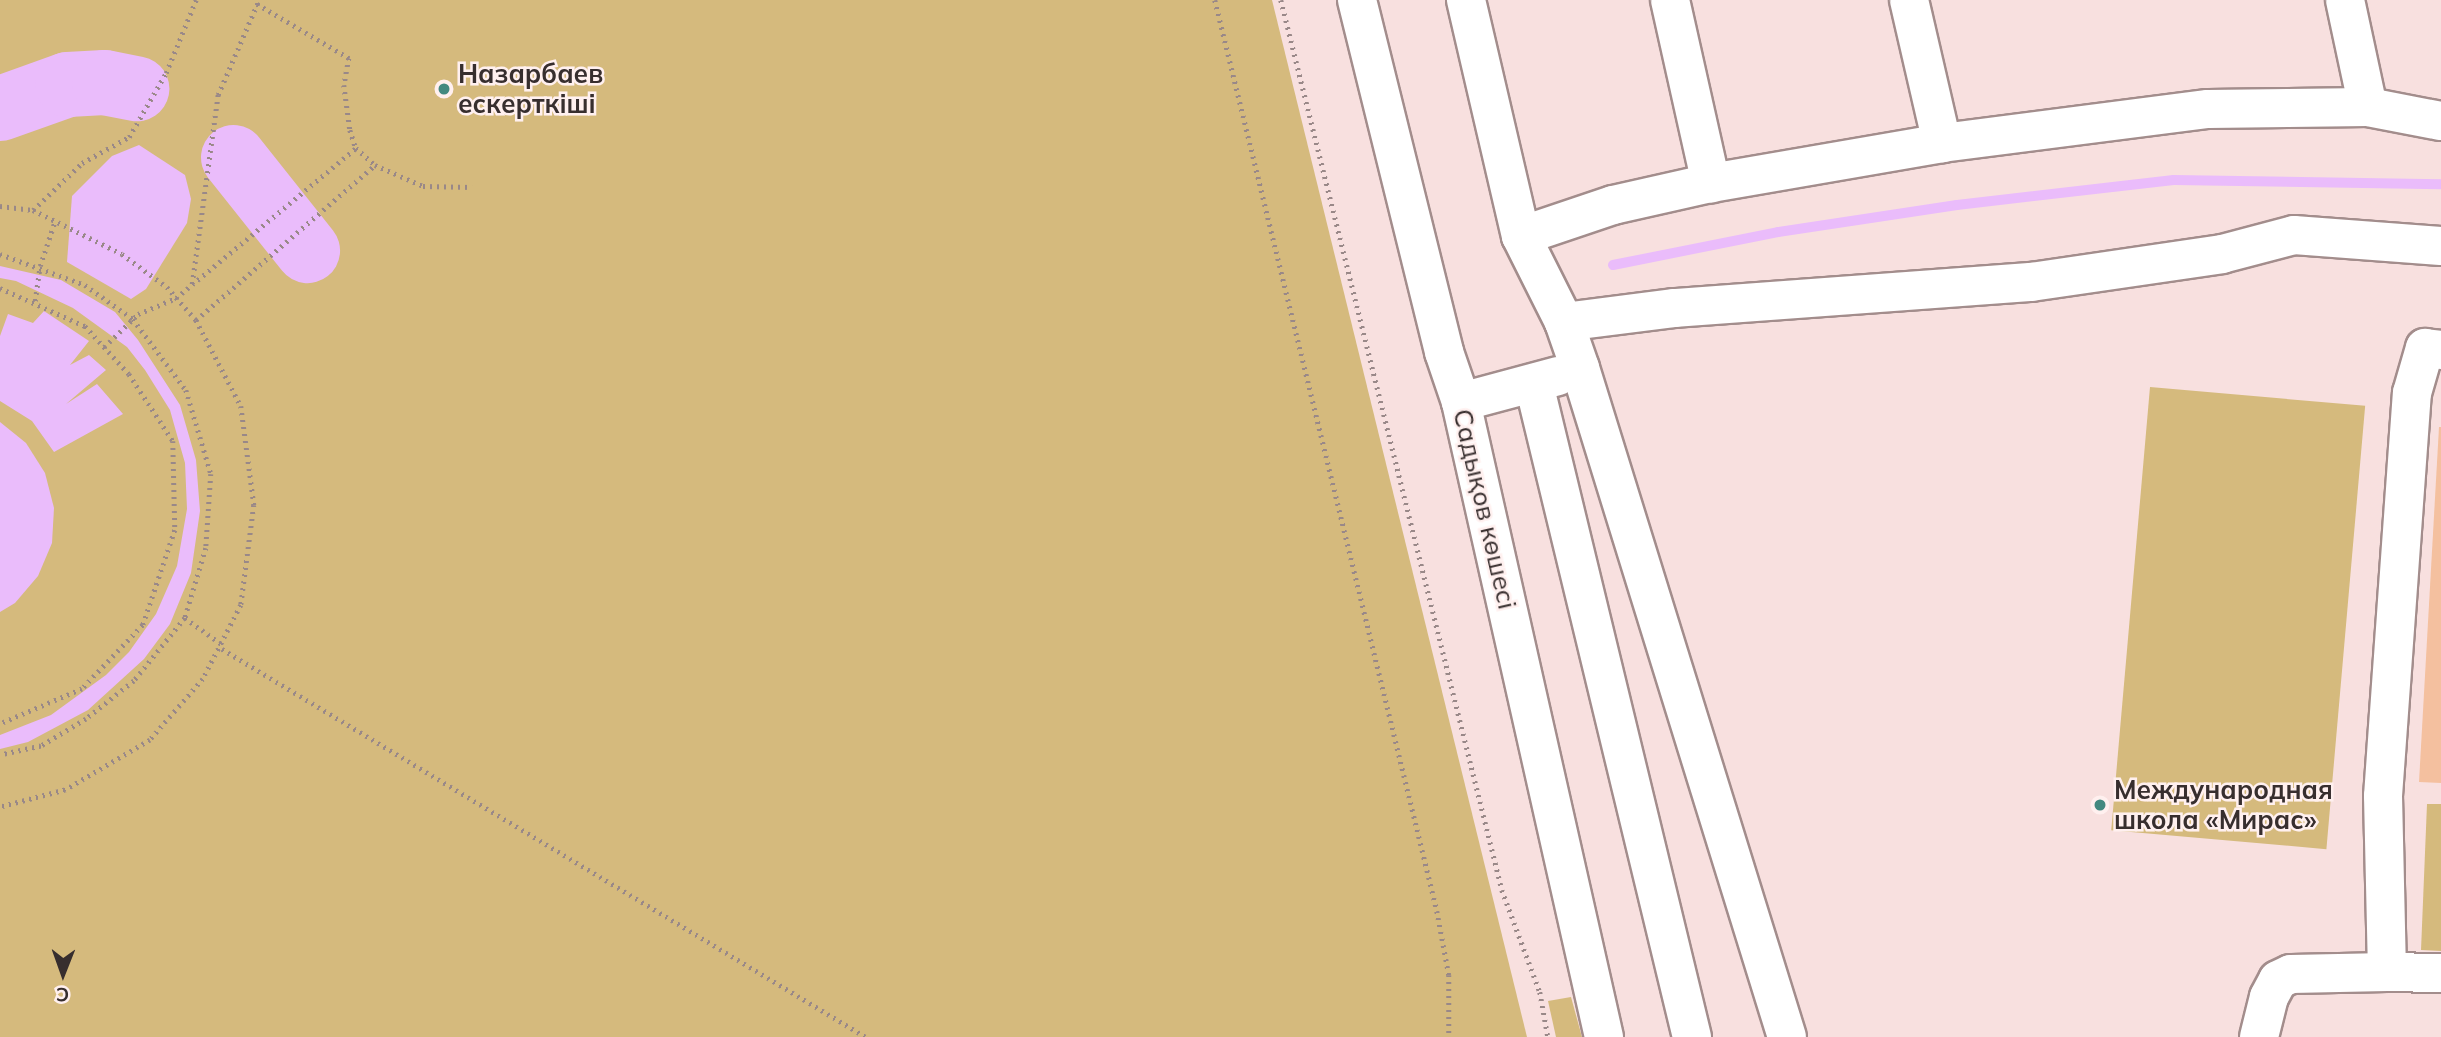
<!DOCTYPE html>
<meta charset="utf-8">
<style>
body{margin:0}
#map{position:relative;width:2441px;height:1037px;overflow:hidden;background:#f8e0df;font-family:Mulish,sans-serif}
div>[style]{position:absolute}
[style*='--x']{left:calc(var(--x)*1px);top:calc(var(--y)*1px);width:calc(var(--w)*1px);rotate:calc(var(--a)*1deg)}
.green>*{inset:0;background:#d5ba7d;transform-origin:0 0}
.water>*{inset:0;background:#eabcfb}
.stream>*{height:10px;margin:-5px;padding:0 5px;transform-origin:5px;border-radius:5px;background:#eabcfb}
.river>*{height:65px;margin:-32.5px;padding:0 32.5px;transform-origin:32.5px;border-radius:32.5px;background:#eabcfb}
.building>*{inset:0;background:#f4c09f}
.path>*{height:4.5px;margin-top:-2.25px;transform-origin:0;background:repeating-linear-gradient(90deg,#988 0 2px,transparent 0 7px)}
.roads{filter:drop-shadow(2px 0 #a38d8c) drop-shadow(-2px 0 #a38d8c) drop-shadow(0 2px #a38d8c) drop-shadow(0 -2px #a38d8c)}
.minor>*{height:38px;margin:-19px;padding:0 19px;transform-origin:19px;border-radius:19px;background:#fff}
.dots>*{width:19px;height:19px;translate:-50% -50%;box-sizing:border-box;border:4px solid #fff0ef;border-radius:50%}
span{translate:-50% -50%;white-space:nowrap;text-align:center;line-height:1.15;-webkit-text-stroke:5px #fff0ef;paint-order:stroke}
.poi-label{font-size:26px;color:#372e2e;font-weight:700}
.left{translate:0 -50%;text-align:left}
.street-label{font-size:26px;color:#372e2e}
.north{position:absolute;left:28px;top:939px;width:70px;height:70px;-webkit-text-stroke:5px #fff0ef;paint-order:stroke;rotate:181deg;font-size:19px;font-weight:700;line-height:28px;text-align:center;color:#372e2e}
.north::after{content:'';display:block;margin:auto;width:24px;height:32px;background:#372e2e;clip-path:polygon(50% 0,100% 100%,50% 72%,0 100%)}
</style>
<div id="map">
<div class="green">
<div style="clip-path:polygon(0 0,1272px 0,1527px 1037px,0 1037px)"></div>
<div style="left:2150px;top:387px;width:216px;height:445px;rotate:5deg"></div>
<div style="clip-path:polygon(2427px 804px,2441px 804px,2441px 951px,2421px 950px)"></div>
<div style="clip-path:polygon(1571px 997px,1582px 1037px,1556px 1037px,1548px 1001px)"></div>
</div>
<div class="water">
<div style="clip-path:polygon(139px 145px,185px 175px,191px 199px,187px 223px,146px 289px,131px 299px,67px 262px,72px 196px,112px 156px)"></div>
<div style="clip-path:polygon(0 266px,61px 280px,115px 312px,138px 340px,180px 405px,196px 460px,200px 511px,191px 573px,170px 624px,144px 659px,88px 710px,28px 742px,0 749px,0 735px,51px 715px,106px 675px,129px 652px,156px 614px,177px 566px,187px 509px,185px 463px,177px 435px,170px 410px,145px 370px,127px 347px,73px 308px,16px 281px,0 278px)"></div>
<div style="clip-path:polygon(44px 311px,89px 341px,70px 365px,89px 355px,106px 370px,66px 404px,97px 384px,123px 414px,54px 452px,32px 421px,0 401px,0 336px,8px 314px,33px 323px)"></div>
<div style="clip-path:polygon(0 422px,26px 443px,45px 473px,54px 508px,52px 543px,38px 576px,15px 603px,0 612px)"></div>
</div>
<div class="stream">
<div style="--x:1613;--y:265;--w:168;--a:-11.3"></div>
<div style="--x:1778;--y:232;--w:181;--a:-8.6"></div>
<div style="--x:1957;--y:205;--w:218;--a:-6.6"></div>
<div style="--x:2174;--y:180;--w:267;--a:0.9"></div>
</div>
<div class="river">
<div style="--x:0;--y:108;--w:71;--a:-19.7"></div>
<div style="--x:67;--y:84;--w:37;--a:-3"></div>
<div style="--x:104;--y:82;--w:33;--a:11"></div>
<div style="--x:233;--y:157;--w:119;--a:51.5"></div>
</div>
<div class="building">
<div style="clip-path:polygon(2439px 427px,2441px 427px,2441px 783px,2419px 782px)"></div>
</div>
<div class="path">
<div style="--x:1215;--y:0;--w:938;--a:76.3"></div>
<div style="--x:1437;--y:911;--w:65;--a:79.4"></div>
<div style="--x:1449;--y:975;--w:62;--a:90"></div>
<div style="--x:1281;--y:0;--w:917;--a:76.05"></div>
<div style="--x:1502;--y:890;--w:109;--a:69.6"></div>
<div style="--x:1540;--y:992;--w:46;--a:79.9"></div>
<div style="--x:257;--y:4;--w:107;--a:30.4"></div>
<div style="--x:349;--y:58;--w:27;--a:100"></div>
<div style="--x:344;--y:85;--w:45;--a:82.4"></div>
<div style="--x:350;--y:130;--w:19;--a:72"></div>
<div style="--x:356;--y:148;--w:25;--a:42"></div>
<div style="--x:375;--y:165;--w:52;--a:23.6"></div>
<div style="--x:423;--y:186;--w:49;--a:1.2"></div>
<div style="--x:0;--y:206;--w:33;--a:7"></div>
<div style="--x:33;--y:210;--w:99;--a:26.3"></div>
<div style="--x:122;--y:254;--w:56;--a:36.3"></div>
<div style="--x:167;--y:287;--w:44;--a:48.7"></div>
<div style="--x:196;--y:320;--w:97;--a:62.4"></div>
<div style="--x:241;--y:406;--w:100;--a:82.5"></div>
<div style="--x:254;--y:505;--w:101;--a:97.4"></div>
<div style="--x:241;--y:605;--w:83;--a:117.2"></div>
<div style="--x:203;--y:679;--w:81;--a:131"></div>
<div style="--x:150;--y:740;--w:99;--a:149.5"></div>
<div style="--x:65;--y:790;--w:67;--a:165.3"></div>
<div style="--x:33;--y:210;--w:68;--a:-43.8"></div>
<div style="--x:82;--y:163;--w:54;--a:-29"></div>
<div style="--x:129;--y:137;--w:74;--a:-60"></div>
<div style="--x:166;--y:73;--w:79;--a:-67.7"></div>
<div style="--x:0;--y:254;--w:90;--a:20"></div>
<div style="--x:85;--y:285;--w:59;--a:35.3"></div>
<div style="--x:133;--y:319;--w:89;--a:53.3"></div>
<div style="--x:186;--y:390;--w:88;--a:73.4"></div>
<div style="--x:211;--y:474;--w:74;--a:93.9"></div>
<div style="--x:206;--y:548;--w:73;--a:106.7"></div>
<div style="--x:185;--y:618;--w:81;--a:129"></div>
<div style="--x:134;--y:681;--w:61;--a:141.6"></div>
<div style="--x:86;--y:719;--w:52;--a:149"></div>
<div style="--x:41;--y:746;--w:42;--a:167.6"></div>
<div style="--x:192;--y:284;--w:191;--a:-82.2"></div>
<div style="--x:218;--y:95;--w:103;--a:-66.7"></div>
<div style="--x:0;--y:288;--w:93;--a:24.1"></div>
<div style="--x:85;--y:326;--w:65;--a:47.5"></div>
<div style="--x:129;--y:374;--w:80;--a:56.7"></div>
<div style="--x:173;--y:441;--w:89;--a:88.7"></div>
<div style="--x:175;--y:530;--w:100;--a:108.6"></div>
<div style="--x:143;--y:625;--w:88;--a:133.6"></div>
<div style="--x:82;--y:689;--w:89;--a:156.9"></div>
<div style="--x:35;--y:301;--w:35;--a:-82"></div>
<div style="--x:40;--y:266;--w:47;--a:-71.6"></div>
<div style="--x:196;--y:320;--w:237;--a:-40.9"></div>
<div style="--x:104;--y:347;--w:47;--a:-44.1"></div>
<div style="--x:138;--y:314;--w:41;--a:-22.8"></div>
<div style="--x:176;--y:298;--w:234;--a:-39.8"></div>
<div style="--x:185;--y:618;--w:47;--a:35.4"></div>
<div style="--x:222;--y:649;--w:752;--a:31.07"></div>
</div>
<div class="roads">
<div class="minor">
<div style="--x:1357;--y:0;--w:363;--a:76.1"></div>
<div style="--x:1444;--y:352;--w:53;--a:71.2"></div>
<div style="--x:1461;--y:402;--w:651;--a:77.31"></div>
<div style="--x:1466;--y:0;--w:242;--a:76.9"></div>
<div style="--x:1521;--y:236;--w:96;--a:63.4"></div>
<div style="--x:1564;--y:322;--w:49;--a:70.8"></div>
<div style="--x:1580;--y:368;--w:700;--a:72.81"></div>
<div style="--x:1670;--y:0;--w:188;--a:77.4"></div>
<div style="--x:1909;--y:0;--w:147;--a:77"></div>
<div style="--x:2345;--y:0;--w:109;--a:77.9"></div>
<div style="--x:1521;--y:236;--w:97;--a:-18.6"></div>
<div style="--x:1613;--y:205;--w:100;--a:-12.7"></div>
<div style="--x:1711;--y:183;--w:234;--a:-9.8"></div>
<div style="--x:1942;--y:143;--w:268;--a:-7.3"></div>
<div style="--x:2208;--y:109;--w:160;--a:-0.7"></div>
<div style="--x:2368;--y:107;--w:74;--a:10.9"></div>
<div style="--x:1564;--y:322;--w:112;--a:-7.2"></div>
<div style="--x:1675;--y:308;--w:357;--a:-4.2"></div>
<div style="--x:2031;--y:282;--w:193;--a:-8.3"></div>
<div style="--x:2222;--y:254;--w:74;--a:-14.8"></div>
<div style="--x:2294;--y:235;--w:147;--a:4.3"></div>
<div style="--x:1534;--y:384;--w:672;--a:76.4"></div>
<div style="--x:1461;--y:402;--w:100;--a:-15"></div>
<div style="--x:2387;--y:972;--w:54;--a:1.1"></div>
<div style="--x:2259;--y:1037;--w:41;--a:-76"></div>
<div style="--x:2269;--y:997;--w:19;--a:-62"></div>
<div style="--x:2278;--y:980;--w:14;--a:-25"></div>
<div style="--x:2291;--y:974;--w:96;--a:-1.2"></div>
<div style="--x:2387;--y:972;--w:176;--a:-91.3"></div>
<div style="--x:2383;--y:796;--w:404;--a:-85.9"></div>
<div style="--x:2412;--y:393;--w:47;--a:-73.9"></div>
<div style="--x:2425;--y:348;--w:16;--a:7"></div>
</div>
</div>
<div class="dots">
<div style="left:444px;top:89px;background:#438980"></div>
<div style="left:2100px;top:805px;background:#438980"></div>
</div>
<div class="poi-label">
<span class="left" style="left:458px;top:89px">Назарбаев<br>ескерткіші</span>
<span class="left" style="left:2114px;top:805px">Международная<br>школа «Мирас»</span>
</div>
<div class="street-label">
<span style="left:1485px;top:509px;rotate:77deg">Садықов көшесі</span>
</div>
<div class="north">С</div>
</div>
